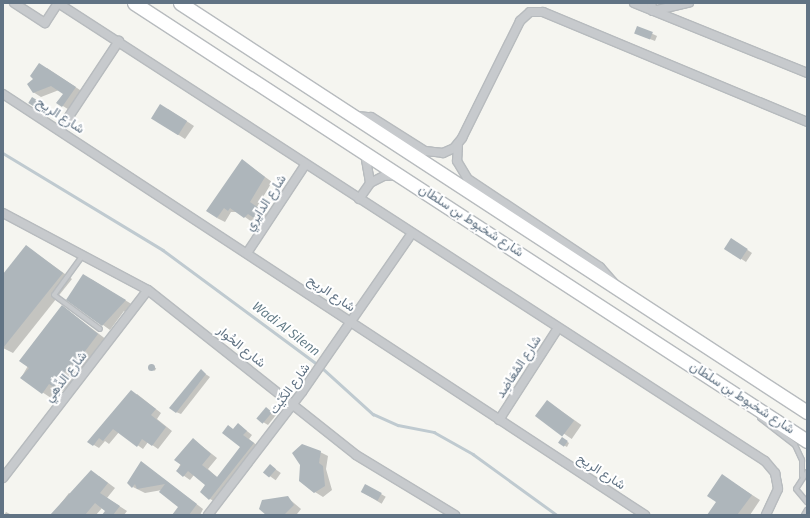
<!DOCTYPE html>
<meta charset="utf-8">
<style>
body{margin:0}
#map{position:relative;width:810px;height:518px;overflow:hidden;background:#f5f5f0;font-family:"Source Sans 3",Vazirmatn,sans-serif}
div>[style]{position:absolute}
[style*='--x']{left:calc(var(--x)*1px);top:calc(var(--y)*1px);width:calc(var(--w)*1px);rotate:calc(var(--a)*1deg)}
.shadow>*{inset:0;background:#0003;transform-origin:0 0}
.stream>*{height:2.5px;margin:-1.25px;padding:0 1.25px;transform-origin:1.25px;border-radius:1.25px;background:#bfcad0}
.building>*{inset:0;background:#aeb6bb;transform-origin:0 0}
.round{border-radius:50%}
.roads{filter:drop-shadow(1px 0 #b7bbbe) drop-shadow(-1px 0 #b7bbbe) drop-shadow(0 1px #b7bbbe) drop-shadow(0 -1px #b7bbbe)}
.service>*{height:4px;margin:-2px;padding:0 2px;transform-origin:2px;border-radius:2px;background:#c7cacd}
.minor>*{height:8px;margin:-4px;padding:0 4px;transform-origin:4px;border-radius:4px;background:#c7cacd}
.primary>*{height:13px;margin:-6.5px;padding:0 6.5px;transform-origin:6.5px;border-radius:6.5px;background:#fff}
span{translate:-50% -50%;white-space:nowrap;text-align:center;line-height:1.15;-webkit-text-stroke:4px #fff;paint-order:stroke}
.street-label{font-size:13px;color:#617384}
.water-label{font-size:14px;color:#5c7682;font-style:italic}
.frame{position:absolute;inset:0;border:4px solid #617384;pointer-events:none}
</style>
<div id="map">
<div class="shadow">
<div style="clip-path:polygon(638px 27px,657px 36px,655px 41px,640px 35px)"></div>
<div style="clip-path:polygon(47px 68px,83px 92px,71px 111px,58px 103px,64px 94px,59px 90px,41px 97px,33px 92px)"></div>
<div style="clip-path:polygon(37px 101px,49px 109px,46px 113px,41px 110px)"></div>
<div style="clip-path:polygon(168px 109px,194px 126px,185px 139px,152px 118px)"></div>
<div style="clip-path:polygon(242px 160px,272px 182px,257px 207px,267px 214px,261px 221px,255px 218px,252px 222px,238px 212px,231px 212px,225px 222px,217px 218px)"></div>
<div style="clip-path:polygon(736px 242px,752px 253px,746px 262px,725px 248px)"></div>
<div style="clip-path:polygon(26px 246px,72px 279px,13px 353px,3px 348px,3px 277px)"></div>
<div style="clip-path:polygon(91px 279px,133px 305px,128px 314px,124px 311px,110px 330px,67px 299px)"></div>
<div style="clip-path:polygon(62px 306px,107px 340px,63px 391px,59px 389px,51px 398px,21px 378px)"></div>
<div style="left:150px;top:365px;width:7px;height:3px;rotate:27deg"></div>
<div style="clip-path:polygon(201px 371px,210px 377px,181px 414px,176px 412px)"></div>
<div style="clip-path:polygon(137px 394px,161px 413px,157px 419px,172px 431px,158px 449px,148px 442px,143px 449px,119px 432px,109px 444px,105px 441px,99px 448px,89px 442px)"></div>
<div style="left:547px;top:401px;width:42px;height:17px;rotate:35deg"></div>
<div style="clip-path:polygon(271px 411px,276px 415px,268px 425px,263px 422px)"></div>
<div style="clip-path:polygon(238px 424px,252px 435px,249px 439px,259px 447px,216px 502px,210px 499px,207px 485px,194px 475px,190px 480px,177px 471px,193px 439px,217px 458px,208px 469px,218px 478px,241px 447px,233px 430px)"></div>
<div style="clip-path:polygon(562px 438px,569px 443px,567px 447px,560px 443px)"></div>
<div style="clip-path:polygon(320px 452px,328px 456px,326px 469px,332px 490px,323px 497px,315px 492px)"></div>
<div style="clip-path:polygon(141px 462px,203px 509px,200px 515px,174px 515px,180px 507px,162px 490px,145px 493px,133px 487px)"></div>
<div style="left:271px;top:466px;width:12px;height:9px;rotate:35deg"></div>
<div style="clip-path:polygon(99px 476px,115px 488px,107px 498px,127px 511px,124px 515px,104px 515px,106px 511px,102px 508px,96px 515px,52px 515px,69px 493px,73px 495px)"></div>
<div style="clip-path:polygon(723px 476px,760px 500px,750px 515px,709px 515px,718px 502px)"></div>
<div style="left:366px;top:485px;width:23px;height:8px;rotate:31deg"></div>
<div style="clip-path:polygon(288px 498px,301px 509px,297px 514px,267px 515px)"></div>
<div style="clip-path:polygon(6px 512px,12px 515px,4px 515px)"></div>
</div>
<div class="stream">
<div style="--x:3;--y:153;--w:187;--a:31.2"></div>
<div style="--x:163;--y:250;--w:195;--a:36.5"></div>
<div style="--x:320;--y:366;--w:72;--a:42.2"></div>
<div style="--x:373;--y:414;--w:27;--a:24"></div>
<div style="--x:398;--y:425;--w:37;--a:11"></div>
<div style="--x:434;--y:432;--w:45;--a:29.4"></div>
<div style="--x:473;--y:454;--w:104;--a:36"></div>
</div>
<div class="building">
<div style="left:637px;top:26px;width:17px;height:8px;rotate:21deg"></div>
<div style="clip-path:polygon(39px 63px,76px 87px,62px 107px,56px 103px,63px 94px,51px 86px,33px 93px,27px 84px,33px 79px,30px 76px)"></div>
<div style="left:32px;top:97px;width:15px;height:7px;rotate:32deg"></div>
<div style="left:160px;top:104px;width:32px;height:17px;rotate:32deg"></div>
<div style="clip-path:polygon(242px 159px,265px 177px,250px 202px,260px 209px,254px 218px,248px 214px,244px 218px,230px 208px,228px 211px,224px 208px,217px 218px,206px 211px)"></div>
<div style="left:731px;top:238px;width:20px;height:13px;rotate:33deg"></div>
<div style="clip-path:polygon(26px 245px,63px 273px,3px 348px,3px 274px)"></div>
<div style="clip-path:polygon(83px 274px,126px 300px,102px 326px,66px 300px)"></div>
<div style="clip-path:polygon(62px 305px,98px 334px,74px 366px,71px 364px,54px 387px,49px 384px,42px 394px,20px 378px,29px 368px,19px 361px)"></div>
<div class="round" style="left:147.5px;top:363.5px;width:7px;height:7px"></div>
<div style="clip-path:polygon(201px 369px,206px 374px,176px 413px,169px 408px)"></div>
<div style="clip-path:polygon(131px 390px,156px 409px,151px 415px,166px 427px,152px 446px,142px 439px,137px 447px,113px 429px,103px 441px,99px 438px,93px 446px,87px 442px)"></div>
<div style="left:547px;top:400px;width:34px;height:20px;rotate:37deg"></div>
<div style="left:266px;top:407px;width:8px;height:15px;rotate:40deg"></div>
<div style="clip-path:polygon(238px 423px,247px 431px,243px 435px,254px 443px,209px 500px,200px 492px,205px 485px,188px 471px,183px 477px,176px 471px,181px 465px,174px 460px,193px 438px,211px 454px,202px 465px,217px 477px,240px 447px,222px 433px,228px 425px,233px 429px)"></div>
<div style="left:562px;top:437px;width:7px;height:7px;rotate:34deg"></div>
<div style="clip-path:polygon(302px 444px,321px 451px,319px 463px,323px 466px,325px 486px,314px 493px,299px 481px,300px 465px,292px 453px)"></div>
<div style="clip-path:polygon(141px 461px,197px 504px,189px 515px,172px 515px,178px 507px,159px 492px,165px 484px,137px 489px,135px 484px,132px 488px,127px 483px)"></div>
<div style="left:270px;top:464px;width:8px;height:11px;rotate:40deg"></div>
<div style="clip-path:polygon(91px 470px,108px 483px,100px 493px,120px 506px,113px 515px,102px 515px,105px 511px,95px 503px,85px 515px,50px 515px)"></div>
<div style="clip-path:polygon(722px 474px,752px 495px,737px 515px,707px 515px,716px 502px,707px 496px)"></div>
<div style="left:365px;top:484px;width:19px;height:9px;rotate:28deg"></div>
<div style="clip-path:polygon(288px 496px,294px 505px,284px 515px,266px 515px,259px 509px,262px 500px)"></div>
</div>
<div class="roads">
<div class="service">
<div style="--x:83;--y:255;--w:49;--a:125.9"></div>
<div style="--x:54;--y:295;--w:57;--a:36.5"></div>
<div style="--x:760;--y:418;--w:44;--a:37.6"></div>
<div style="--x:795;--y:445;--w:17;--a:65"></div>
<div style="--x:802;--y:460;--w:16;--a:90"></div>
<div style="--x:807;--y:472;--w:20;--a:123"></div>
<div style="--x:796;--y:489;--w:17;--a:50"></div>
<div style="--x:804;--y:515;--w:6;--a:-59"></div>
</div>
<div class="minor">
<div style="--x:14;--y:3;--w:37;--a:33"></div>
<div style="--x:45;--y:23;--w:24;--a:-57"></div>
<div style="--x:58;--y:3;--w:842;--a:32.94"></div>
<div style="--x:765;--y:461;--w:16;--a:50"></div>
<div style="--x:775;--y:473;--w:16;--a:79"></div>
<div style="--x:778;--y:489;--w:29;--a:115"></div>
<div style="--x:634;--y:3;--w:187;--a:22"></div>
<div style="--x:651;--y:3;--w:8;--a:76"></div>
<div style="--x:653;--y:11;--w:37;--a:-13"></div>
<div style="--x:3;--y:94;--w:768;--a:33.26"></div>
<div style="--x:355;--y:116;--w:16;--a:4"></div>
<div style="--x:371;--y:117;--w:64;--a:32.2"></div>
<div style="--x:425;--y:151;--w:18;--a:6"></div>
<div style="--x:443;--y:153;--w:12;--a:-24"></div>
<div style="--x:454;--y:148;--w:13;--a:-51"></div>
<div style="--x:462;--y:138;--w:131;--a:-63.6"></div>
<div style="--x:520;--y:21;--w:13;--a:-42"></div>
<div style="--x:530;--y:12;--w:13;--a:0"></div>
<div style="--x:543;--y:12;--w:286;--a:22.6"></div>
<div style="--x:60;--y:130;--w:107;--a:-56.5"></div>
<div style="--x:458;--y:144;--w:17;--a:93"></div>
<div style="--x:457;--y:161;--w:21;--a:59"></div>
<div style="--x:468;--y:179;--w:159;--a:33.7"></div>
<div style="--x:600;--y:267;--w:23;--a:49"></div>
<div style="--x:365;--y:154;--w:29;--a:80"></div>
<div style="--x:359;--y:199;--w:19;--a:-55"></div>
<div style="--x:370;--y:183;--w:16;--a:-27"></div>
<div style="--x:384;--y:176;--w:14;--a:-4"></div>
<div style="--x:3;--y:213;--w:164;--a:28"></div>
<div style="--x:148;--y:290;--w:265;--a:38.4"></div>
<div style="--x:356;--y:455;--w:116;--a:31.2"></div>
<div style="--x:247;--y:253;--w:105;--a:-56.6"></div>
<div style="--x:499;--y:420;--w:109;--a:-57.3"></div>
<div style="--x:3;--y:478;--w:237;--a:-52.4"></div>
<div style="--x:208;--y:515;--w:155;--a:-52.6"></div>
<div style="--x:302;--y:392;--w:193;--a:-55.3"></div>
</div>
<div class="primary">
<div style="--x:134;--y:3;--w:803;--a:33.06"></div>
<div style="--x:180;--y:3;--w:749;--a:33.12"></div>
</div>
</div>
<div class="street-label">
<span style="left:60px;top:116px;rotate:33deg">شارع الريح</span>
<span style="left:266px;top:203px;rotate:-57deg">شارع الدايري</span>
<span style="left:471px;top:221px;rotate:33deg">شارع شخبوط بن سلطان</span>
<span style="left:331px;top:294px;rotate:34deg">شارع الريح</span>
<span style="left:241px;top:347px;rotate:39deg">شارع الحُوار</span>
<span style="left:519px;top:367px;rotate:-57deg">شارع المُعَاضِد</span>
<span style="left:66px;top:377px;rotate:-52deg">شارع الدِّهِي</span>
<span style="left:290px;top:389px;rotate:-54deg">شارع الكَيْت</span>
<span style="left:742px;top:398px;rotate:33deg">شارع شخبوط بن سلطان</span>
<span style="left:601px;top:472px;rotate:33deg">شارع الريح</span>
</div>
<div class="water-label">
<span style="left:286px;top:329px;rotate:37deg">Wadi Al Silenn</span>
</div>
<div class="frame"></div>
</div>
